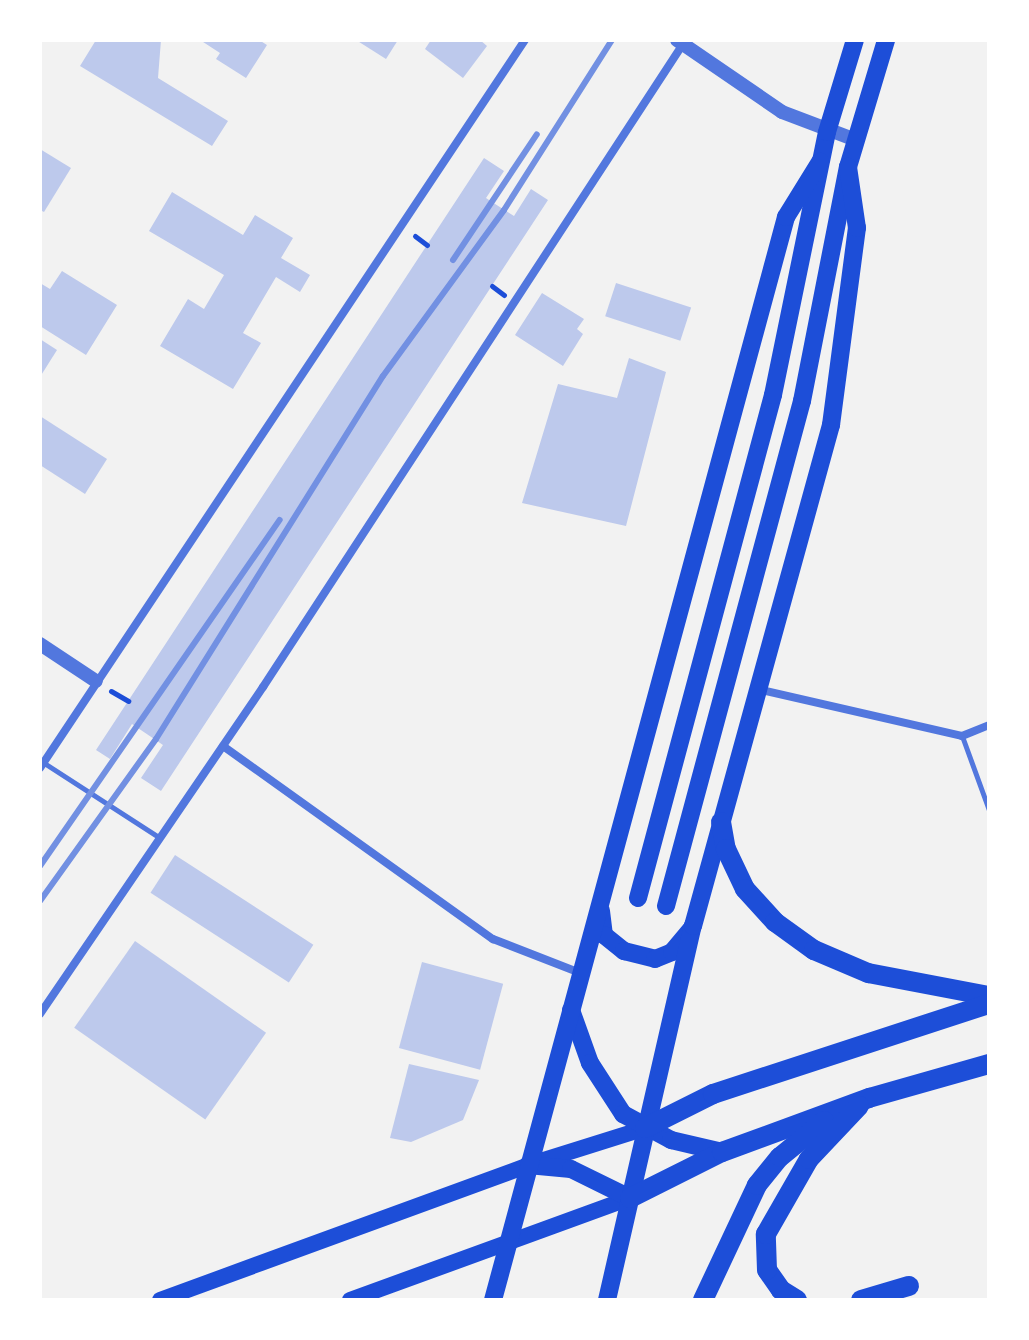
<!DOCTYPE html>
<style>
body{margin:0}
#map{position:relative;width:1029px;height:1340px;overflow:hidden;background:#f2f2f2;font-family:Jost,sans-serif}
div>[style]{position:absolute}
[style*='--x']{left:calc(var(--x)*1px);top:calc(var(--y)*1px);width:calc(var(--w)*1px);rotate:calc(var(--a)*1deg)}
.building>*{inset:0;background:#bdc9ec;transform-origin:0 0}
.path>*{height:5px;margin:-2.5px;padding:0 2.5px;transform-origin:2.5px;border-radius:2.5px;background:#1d4ed8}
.service>*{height:5px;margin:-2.5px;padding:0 2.5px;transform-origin:2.5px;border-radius:2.5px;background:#5277de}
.minor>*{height:8px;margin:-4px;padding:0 4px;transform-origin:4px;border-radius:4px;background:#5277de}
.tertiary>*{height:14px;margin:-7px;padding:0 7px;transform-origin:7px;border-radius:7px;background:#5277de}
.secondary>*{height:16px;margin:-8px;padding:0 8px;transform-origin:8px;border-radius:8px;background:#1d4ed8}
.primary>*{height:18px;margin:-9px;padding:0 9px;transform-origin:9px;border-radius:9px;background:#1d4ed8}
.motorway>*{height:20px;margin:-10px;padding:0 10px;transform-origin:10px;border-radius:10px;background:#1d4ed8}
.rail>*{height:6px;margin:-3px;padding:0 3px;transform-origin:3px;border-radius:3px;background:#7290e2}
span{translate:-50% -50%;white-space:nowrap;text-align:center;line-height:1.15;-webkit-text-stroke:6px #fff;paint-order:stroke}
.frame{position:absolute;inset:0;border:42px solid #fff;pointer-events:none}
</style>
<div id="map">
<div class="building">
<div style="clip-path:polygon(96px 40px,161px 40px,158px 78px,228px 121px,212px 146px,80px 66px)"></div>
<div style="clip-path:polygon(200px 40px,259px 40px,267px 45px,246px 78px,216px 59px,220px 53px)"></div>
<div style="clip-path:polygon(356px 40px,398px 40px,386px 59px)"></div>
<div style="clip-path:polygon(431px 40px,480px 40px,487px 46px,463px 78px,425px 49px)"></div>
<div style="clip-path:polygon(40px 149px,71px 168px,44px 212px,40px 210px)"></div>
<div style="clip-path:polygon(484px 158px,504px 171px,486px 198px,492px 202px,514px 216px,531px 189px,548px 200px,161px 791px,141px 778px,163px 745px,132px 724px,110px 759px,96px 750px)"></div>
<div style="clip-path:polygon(172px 192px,243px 235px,255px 215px,293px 238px,281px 258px,310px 275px,300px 292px,276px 277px,243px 333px,261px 343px,233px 389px,160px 346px,188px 299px,204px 309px,224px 275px,149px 231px)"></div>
<div style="clip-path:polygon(62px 271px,117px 305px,86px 355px,40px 326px,40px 283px,50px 289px)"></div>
<div style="left:616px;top:283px;width:79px;height:35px;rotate:18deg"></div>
<div style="clip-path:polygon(542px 293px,584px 319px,577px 329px,583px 334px,563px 366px,515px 335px)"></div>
<div style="clip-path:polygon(40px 339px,57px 350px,40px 377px)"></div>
<div style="clip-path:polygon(629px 358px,666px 372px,626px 526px,522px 503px,558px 384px,617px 398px)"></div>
<div style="clip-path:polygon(40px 416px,107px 459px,85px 494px,40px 465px)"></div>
<div style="left:175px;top:855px;width:165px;height:45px;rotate:33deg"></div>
<div style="left:135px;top:941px;width:160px;height:106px;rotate:35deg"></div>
<div style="left:422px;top:962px;width:84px;height:89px;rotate:15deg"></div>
<div style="clip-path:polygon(409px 1064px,479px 1080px,463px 1120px,411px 1142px,390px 1138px)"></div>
</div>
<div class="path">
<div style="--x:415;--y:236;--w:15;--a:37"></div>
<div style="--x:492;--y:286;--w:15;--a:37"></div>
<div style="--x:111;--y:691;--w:20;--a:30"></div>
</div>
<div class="service">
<div style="--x:962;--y:736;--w:79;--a:70"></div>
<div style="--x:44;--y:763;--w:138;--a:32.9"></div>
</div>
<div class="minor">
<div style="--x:757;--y:689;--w:210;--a:12.9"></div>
<div style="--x:962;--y:736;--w:29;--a:-22"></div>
<div style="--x:223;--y:746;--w:332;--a:35.6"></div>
<div style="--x:493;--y:939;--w:93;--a:21.3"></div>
<div style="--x:40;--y:768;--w:875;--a:-56.33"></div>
<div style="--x:40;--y:1014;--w:396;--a:-55.7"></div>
<div style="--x:263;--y:687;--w:768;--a:-56.85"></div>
</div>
<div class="tertiary">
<div style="--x:677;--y:40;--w:127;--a:34.4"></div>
<div style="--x:782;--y:112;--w:79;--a:20.7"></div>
<div style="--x:40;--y:644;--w:67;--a:33.5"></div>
</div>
<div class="secondary">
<div style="--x:160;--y:1300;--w:392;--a:-20.1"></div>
<div style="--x:528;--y:1165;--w:123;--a:-17.5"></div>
<div style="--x:350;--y:1300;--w:298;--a:-20"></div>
</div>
<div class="primary">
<div style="--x:638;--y:898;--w:521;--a:-74.98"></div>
<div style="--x:773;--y:395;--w:268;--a:-78.4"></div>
<div style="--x:827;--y:132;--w:96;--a:-73.1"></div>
<div style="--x:666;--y:906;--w:523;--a:-74.93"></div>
<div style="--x:802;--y:401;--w:238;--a:-78.9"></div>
<div style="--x:848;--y:167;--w:133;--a:-73.3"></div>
<div style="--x:601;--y:911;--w:24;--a:83"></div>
<div style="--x:604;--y:935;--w:26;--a:39"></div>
<div style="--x:624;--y:951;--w:32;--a:14"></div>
<div style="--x:655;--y:959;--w:18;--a:-22"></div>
<div style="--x:672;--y:952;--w:30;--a:-50"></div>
<div style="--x:571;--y:1010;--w:56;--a:70.3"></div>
<div style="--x:590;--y:1063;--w:61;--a:57.1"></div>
<div style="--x:623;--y:1114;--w:55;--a:28.4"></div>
<div style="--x:671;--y:1140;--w:52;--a:13.2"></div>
<div style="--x:528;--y:1165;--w:43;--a:5.3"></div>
<div style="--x:571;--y:1169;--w:66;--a:26.2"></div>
<div style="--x:493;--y:1300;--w:1122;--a:-74.86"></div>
<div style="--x:786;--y:217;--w:65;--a:-58.3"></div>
<div style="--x:607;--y:1300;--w:384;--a:-77.1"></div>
<div style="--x:693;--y:926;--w:520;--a:-74.6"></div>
<div style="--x:831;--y:425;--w:199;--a:-82.5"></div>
<div style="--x:857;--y:228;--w:62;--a:-98.4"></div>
</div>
<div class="motorway">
<div style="--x:721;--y:822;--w:27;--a:80"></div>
<div style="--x:726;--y:849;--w:44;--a:64.6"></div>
<div style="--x:745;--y:889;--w:45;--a:47.7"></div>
<div style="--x:775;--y:922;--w:48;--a:35.7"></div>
<div style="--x:814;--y:950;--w:59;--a:23.1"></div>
<div style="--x:868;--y:973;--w:123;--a:10.8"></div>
<div style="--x:645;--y:1128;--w:76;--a:-26.6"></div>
<div style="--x:713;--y:1094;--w:290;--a:-18.1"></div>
<div style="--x:630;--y:1198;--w:103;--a:-26.6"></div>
<div style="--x:722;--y:1152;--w:157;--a:-20.2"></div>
<div style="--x:869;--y:1098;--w:125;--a:-15.8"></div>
<div style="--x:703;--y:1300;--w:127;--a:-64.8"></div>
<div style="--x:757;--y:1185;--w:36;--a:-51"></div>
<div style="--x:780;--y:1157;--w:57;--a:-39.3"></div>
<div style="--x:797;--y:1300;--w:19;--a:-148"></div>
<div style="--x:781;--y:1290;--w:24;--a:-125"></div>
<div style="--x:767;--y:1270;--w:36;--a:-92"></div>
<div style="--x:766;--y:1234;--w:86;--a:-60.2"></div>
<div style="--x:809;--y:1159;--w:73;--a:-46.7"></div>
<div style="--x:861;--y:1300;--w:50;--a:-16.3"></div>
</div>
<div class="rail">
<div style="--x:453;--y:260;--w:151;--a:-56.3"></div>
<div style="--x:40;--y:866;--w:421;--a:-55.3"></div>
<div style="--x:40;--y:901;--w:199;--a:-54.4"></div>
<div style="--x:156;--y:739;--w:428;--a:-58"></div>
<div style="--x:383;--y:376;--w:205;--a:-53.9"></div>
<div style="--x:504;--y:210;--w:201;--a:-57.6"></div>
</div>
<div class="frame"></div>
</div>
